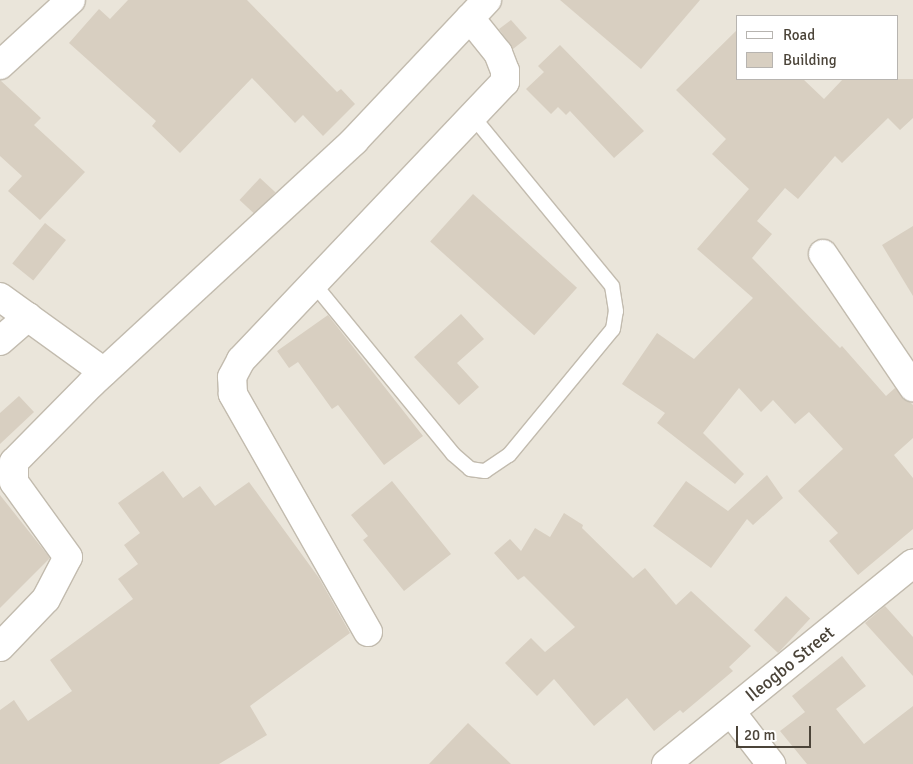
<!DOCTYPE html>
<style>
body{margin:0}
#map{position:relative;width:913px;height:764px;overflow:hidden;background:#f6f3ec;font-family:Signika,sans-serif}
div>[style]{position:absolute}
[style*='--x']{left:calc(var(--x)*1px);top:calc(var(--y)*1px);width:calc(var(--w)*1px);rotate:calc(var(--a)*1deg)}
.residential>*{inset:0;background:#eae5da}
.building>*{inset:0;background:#d8cfc1;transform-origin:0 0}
.roads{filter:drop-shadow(1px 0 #c2bbae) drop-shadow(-1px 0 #c2bbae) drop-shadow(0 1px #c2bbae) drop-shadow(0 -1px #c2bbae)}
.service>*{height:14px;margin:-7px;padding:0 7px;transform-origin:7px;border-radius:7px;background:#fff}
.minor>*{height:28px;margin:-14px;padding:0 14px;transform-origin:14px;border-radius:14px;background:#fff}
span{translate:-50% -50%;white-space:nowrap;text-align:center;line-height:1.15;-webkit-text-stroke:4px #fff;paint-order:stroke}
.street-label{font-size:18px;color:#4b4439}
.legend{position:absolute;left:736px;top:15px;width:162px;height:65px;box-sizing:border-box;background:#fff;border:1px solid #b7b4b0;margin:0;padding:6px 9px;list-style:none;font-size:15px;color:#4b4439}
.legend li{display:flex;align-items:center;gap:10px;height:25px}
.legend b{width:25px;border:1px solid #b7b4b0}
.scale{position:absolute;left:736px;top:726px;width:75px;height:22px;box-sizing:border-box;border:2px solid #4b4439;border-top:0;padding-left:6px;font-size:15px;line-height:18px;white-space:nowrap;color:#4b4439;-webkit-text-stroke:4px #fff;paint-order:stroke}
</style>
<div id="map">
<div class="residential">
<div style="clip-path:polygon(evenodd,0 0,913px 0,913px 764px,0 764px,0 0,737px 16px,897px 16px,897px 79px,737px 79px,737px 16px)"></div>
</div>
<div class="building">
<div style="clip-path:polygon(128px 0,247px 0,337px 92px,341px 89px,355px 104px,323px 136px,303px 115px,295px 123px,252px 78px,180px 153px,152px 126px,156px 121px,69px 43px,99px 9px,110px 19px)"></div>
<div style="clip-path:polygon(560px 0,700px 0,641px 69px)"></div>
<div style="clip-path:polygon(511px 20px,527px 38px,513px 49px,499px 29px)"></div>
<div style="clip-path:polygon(737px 30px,737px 79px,803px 79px,824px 99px,843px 79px,913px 79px,913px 118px,900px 130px,888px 118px,842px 163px,835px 156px,798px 199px,785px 188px,757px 221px,772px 234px,752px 258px,840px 348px,842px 346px,886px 396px,895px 388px,913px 405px,913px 438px,894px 455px,913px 478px,913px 529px,858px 575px,829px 541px,838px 533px,798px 491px,843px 449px,809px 412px,795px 424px,773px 400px,761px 412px,739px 388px,703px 433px,744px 474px,735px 484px,657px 423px,665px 413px,622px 384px,657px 333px,694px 359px,753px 298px,697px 249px,749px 189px,712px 154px,726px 139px,676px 90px)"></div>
<div style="clip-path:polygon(560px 45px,644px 131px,614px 158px,570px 111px,566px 115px,558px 107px,551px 114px,526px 89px,544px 72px,538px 66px)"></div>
<div style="clip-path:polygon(0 80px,41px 118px,34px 125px,85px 172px,40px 220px,8px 191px,22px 176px,0 156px)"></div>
<div style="left:260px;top:178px;width:21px;height:30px;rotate:43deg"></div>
<div style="left:473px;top:194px;width:140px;height:64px;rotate:42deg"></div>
<div style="left:45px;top:223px;width:27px;height:52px;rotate:39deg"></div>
<div style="clip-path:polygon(913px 226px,913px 296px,882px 245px)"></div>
<div style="clip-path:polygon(461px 314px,484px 339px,457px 363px,479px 387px,459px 405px,414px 357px)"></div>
<div style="clip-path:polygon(328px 315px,423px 436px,384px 465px,338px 405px,332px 409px,298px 362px,289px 368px,277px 351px)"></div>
<div style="clip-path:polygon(19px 396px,34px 412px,0 444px,0 413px)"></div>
<div style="clip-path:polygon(163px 471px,183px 498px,200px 486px,215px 506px,249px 482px,319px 578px,350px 633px,250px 706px,267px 735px,219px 764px,0 764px,0 710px,14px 700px,28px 721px,72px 691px,50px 660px,133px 599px,118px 579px,138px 564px,124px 545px,140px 533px,118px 503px)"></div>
<div style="clip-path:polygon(767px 475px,783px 498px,753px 525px,747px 519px,711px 568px,653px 526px,686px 481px,728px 511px)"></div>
<div style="clip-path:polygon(392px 481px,451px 554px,404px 591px,363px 540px,368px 536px,351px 515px)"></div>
<div style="clip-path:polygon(0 495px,50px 558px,0 608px)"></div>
<div style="clip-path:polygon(564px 513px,583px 525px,582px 528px,633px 578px,645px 568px,676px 605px,691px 591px,751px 646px,729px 667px,733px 671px,683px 713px,680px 710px,654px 731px,627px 698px,594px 726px,554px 679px,537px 696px,505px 663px,531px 638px,545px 652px,575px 627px,524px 576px,518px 580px,494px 553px,510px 539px,521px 551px,535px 528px,550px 537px)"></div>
<div style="left:786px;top:596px;width:33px;height:47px;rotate:43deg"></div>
<div style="clip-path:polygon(885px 606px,913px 637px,913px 676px,865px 623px)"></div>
<div style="clip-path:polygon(842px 656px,866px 686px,836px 709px,864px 744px,913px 706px,913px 764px,807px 764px,780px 731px,805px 712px,792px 696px)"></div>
<div style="clip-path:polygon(468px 723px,511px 764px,429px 764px)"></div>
</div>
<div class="roads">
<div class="service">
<div style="--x:314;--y:284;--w:220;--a:50.7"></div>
<div style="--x:453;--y:454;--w:23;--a:41"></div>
<div style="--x:470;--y:469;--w:15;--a:8"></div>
<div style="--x:485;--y:471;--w:29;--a:-34"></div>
<div style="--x:509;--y:455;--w:163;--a:-50.5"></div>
<div style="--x:613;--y:329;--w:18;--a:-81"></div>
<div style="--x:616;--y:311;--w:25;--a:-99"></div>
<div style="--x:612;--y:286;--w:217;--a:-129.4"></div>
</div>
<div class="minor">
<div style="--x:0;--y:65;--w:96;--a:-42.5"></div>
<div style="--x:823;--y:254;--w:161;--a:55.9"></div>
<div style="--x:0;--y:297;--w:128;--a:35.8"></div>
<div style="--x:0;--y:341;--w:37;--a:-41"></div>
<div style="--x:368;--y:632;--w:274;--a:-119.6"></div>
<div style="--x:233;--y:394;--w:17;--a:-93"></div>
<div style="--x:232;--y:377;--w:19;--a:-62"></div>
<div style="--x:241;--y:360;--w:383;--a:-46.5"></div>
<div style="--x:505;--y:82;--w:11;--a:-90"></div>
<div style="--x:505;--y:71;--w:19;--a:-111"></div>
<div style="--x:498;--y:53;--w:45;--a:-128.7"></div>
<div style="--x:0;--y:647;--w:66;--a:-46.2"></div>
<div style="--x:46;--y:599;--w:47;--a:-62.4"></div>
<div style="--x:68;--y:557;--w:92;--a:-125.8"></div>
<div style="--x:14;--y:482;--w:20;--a:-90"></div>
<div style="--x:14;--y:462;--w:111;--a:-45.4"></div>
<div style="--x:92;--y:383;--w:357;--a:-42.7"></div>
<div style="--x:354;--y:141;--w:194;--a:-46.7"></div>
<div style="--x:731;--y:712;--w:66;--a:52.4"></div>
<div style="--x:666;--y:764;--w:318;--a:-39.1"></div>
</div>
</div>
<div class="street-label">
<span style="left:790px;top:664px;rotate:-39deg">Ileogbo Street</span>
</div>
<ul class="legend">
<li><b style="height:6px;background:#fff"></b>Road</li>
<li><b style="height:14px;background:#d8cfc1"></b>Building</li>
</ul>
<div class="scale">20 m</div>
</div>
